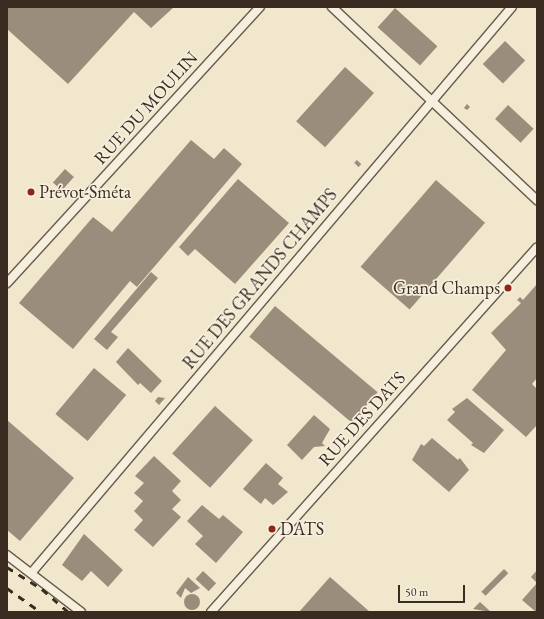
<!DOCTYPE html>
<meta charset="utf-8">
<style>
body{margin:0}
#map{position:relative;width:544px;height:619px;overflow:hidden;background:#f1e7cd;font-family:"EB Garamond",serif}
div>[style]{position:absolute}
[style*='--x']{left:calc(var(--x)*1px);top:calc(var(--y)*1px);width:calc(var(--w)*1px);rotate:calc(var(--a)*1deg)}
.building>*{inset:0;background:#9a8d7b;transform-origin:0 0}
.round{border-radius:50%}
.roads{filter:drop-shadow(1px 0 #685b4d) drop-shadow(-1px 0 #685b4d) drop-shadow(0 1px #685b4d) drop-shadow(0 -1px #685b4d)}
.minor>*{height:8px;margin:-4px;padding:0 4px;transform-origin:4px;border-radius:4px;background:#f6efde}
.rail>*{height:2.5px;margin-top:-1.25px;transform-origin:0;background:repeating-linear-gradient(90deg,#3b2c22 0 7px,transparent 0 14px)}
.dots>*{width:11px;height:11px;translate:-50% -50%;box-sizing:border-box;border:2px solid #f6efde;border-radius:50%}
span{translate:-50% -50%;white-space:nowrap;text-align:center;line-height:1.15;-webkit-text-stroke:3.5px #f6efde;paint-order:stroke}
.street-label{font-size:18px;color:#3b2c22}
.poi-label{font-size:18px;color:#3b2c22}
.left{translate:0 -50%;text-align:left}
.right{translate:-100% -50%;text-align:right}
.frame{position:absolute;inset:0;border:8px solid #3b2c22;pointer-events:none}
.scale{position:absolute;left:398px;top:585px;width:67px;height:18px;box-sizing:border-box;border:2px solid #3b2c22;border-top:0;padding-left:5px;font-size:12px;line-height:14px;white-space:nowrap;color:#3b2c22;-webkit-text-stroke:3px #f6efde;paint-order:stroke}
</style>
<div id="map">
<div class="building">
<div style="clip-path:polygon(7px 7px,174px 7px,151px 28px,134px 12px,68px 84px,7px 29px)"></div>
<div style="left:395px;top:8px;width:57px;height:26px;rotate:42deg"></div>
<div style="left:505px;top:41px;width:28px;height:32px;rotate:44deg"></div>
<div style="left:345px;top:67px;width:39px;height:73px;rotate:42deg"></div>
<div style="clip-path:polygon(467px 104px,470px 107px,467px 110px,464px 108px)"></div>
<div style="left:508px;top:105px;width:35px;height:19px;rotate:43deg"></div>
<div style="clip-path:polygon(191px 140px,214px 159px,224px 148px,242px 164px,137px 287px,130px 281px,73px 349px,19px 303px,93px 217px,112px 232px)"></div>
<div style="left:357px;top:160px;width:6px;height:4px;rotate:45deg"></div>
<div style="left:65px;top:169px;width:12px;height:18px;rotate:42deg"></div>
<div style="clip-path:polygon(238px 179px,289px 223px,235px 284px,195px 249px,188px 256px,179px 247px)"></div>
<div style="left:436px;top:180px;width:65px;height:115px;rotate:41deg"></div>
<div style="clip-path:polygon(151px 272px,158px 278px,111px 332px,118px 337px,107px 350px,94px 339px)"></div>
<div style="clip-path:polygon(537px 284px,537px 378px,532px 384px,537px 389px,537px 425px,526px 437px,472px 390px,506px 350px,491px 333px,521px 303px,517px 300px,520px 297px,523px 300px)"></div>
<div style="left:275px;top:306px;width:134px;height:40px;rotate:40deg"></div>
<div style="clip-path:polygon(128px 348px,162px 381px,151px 393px,140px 383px,138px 385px,116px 362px)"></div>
<div style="left:94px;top:368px;width:42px;height:60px;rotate:40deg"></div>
<div style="clip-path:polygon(158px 397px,165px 398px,159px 405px,155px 401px)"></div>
<div style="clip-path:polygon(467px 398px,504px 430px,484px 453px,471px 445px,473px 443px,447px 420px,455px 412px,452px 409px)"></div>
<div style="left:215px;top:406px;width:51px;height:64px;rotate:42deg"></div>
<div style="clip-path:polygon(314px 415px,330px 429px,322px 443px,325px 446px,314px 447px,302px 460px,287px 445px)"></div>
<div style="clip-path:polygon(7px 420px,74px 478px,20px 541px,7px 530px)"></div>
<div style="clip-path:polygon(432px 438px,458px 460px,460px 458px,469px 470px,449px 492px,412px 460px,421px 444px,424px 446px)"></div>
<div style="clip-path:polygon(154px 456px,181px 481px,172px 491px,181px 500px,172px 509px,181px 517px,153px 547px,134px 530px,143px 520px,134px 511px,143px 501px,134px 493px,144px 483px,135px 476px)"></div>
<div style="clip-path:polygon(266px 463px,283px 478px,278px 484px,288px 492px,273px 505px,265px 498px,261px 504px,243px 489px)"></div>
<div style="clip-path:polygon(202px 505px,219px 519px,223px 515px,243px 532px,216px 563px,195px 544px,203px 536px,187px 521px)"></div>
<div style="clip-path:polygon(84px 534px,123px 570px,108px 587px,91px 571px,82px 581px,62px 565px)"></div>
<div style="left:504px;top:569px;width:6px;height:32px;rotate:45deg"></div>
<div style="clip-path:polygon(537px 570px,537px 612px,536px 612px,522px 600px,537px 583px,531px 577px)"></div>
<div style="left:203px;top:571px;width:18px;height:11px;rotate:43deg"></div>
<div style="clip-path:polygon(188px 577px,200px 588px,191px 593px,185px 588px,181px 598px,176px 593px)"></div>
<div style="clip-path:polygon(330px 577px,370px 612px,299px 612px)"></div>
<div class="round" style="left:184px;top:594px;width:16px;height:16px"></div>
<div style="clip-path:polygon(480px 602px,491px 612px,473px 609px)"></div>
</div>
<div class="roads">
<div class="minor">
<div style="--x:332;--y:7;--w:282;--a:43.3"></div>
<div style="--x:7;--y:283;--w:374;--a:-47.5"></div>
<div style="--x:7;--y:555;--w:93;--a:37.6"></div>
<div style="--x:33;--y:571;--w:740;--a:-49.66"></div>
<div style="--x:211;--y:612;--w:489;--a:-48.2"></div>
</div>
</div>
<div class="rail">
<div style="--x:7;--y:567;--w:41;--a:32.2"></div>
<div style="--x:42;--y:589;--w:35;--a:41"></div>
<div style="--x:7;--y:588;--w:42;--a:35.2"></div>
</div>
<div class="dots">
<div style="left:31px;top:192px;background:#8f2418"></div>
<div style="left:508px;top:288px;background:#8f2418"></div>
<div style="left:272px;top:529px;background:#8f2418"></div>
</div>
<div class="street-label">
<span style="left:146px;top:108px;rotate:-48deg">RUE DU MOULIN</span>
<span style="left:260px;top:279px;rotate:-50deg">RUE DES GRANDS CHAMPS</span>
<span style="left:362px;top:419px;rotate:-48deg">RUE DES DATS</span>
</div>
<div class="poi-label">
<span class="left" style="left:39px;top:192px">Prévot-Sméta</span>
<span class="right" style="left:500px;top:288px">Grand Champs</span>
<span class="left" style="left:280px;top:529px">DATS</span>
</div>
<div class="frame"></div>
<div class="scale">50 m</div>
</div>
